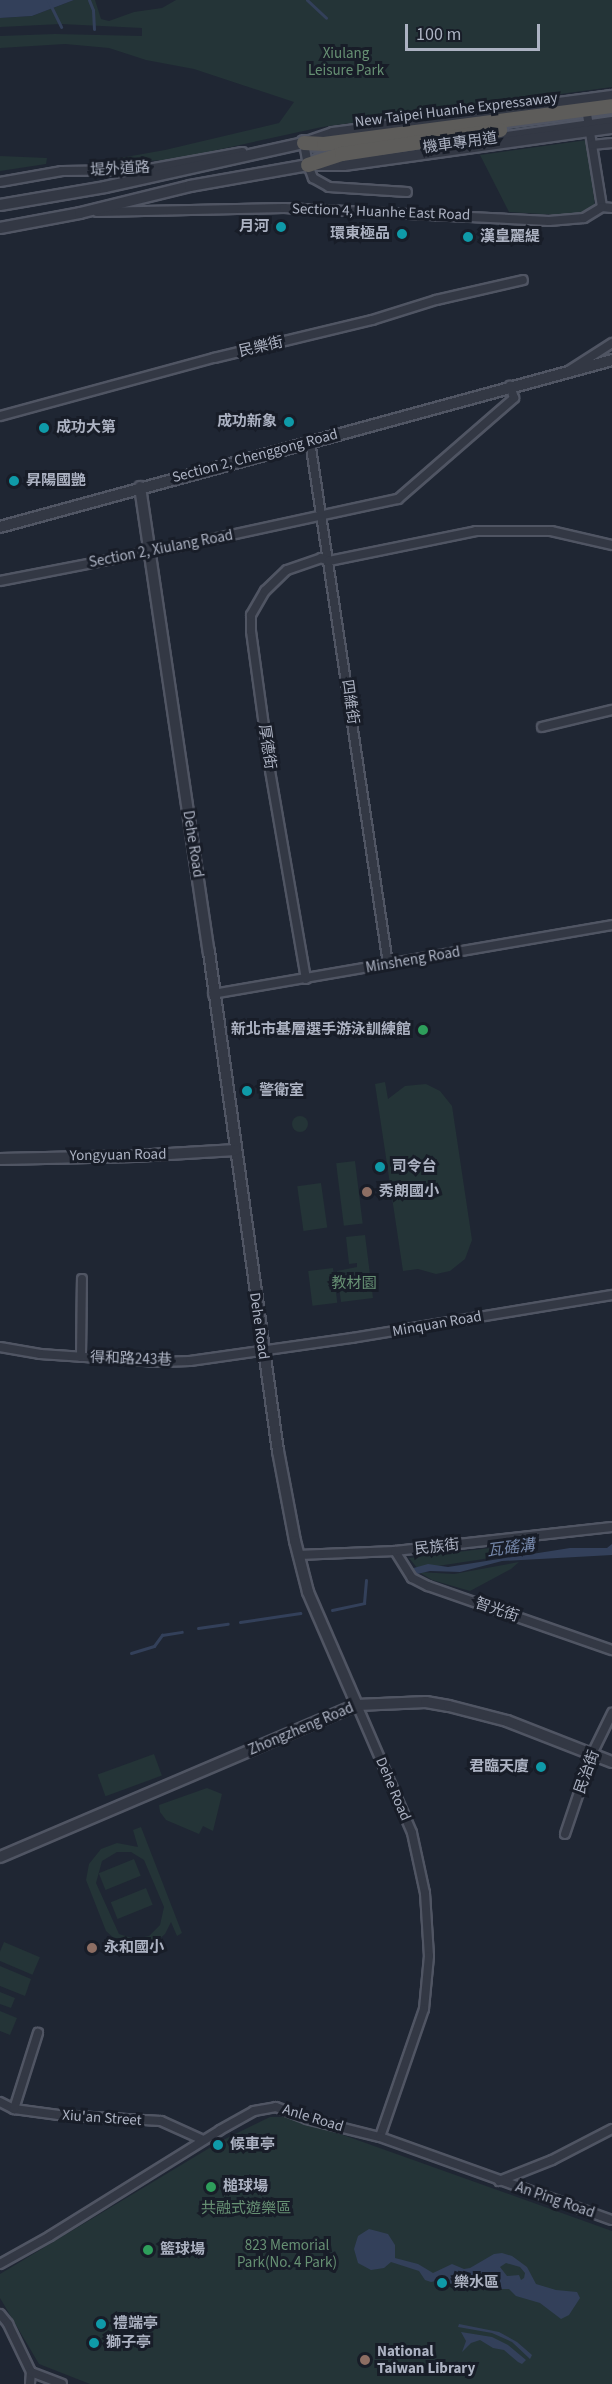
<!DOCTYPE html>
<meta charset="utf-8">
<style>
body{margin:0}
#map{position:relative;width:612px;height:2384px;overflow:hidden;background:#1f2633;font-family:"Source Sans 3","Noto Sans TC",sans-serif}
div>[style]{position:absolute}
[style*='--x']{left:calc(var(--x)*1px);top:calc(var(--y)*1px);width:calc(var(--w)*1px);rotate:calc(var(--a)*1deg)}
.green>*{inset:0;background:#243437;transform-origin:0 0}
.round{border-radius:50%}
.water>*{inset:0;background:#33405a}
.stream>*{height:3px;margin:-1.5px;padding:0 1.5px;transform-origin:1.5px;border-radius:1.5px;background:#33405a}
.roads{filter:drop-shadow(2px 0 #505563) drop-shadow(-2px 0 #505563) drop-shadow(0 2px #505563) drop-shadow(0 -2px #505563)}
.minor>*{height:8px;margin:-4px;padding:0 4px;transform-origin:4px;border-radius:4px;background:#333844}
.tertiary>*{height:10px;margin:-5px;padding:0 5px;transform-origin:5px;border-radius:5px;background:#333844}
.trunk>*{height:14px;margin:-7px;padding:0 7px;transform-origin:7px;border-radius:7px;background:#5d5c5a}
.dots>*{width:16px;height:16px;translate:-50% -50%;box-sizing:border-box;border:3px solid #181d28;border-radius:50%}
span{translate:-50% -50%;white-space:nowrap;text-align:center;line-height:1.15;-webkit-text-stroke:6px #181d28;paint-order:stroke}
.park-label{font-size:15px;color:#669073}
.street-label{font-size:15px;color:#acb2c2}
.poi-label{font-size:15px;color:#acb2c2;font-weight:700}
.right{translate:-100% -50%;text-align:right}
.left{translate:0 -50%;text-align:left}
.water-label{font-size:16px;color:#7587a9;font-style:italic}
.scale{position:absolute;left:405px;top:24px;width:135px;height:27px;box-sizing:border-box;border:3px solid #acb2c2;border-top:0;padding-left:8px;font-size:18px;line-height:21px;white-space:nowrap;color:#acb2c2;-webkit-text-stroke:4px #181d28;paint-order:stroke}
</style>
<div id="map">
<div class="green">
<div style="clip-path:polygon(74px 0,95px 0,101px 19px,109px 21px,134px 12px,162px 8px,176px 0,612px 0,612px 87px,322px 127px,171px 160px,92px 163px,165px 150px,279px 123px,294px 102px,194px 69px,146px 60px,109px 48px,65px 44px,0 48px,0 36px,55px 34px,142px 36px,142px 28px,61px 24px,0 27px,0 18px,32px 16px)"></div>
<div style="clip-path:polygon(587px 140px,595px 207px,574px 216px,509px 212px,480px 155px)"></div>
<div style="clip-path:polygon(0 156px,47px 158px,46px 164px,0 171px)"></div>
<div style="clip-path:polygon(385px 1082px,388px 1099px,405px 1086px,426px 1084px,440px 1091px,452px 1106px,472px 1240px,465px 1259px,450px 1271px,436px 1274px,418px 1269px,403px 1271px,375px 1084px)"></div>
<div class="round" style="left:292px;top:1116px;width:16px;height:16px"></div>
<div style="left:355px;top:1161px;width:63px;height:19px;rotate:83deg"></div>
<div style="left:321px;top:1183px;width:45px;height:24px;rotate:82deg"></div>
<div style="clip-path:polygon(365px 1235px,373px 1298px,341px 1302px,337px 1271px,357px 1267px,357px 1263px,349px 1264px,346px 1237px)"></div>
<div style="left:333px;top:1268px;width:35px;height:25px;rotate:83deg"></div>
<div style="clip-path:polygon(515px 1545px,517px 1554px,418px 1569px,409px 1558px)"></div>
<div style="clip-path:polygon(519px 1562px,511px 1569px,470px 1591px,432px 1580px,419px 1572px,454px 1574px)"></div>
<div style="left:154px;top:1754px;width:23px;height:60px;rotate:70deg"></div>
<div style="clip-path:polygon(207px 1788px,222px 1794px,213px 1831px,203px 1826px,199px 1834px,166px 1820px,160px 1812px,159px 1805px)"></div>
<div style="clip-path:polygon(evenodd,141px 1827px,182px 1933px,177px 1936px,171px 1922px,165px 1934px,154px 1944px,135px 1947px,118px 1942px,106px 1931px,86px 1880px,89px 1864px,101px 1849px,117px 1843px,138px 1847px,133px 1830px,141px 1827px,117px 1852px,131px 1852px,144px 1860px,164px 1907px,160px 1925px,149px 1936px,135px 1939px,119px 1934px,96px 1883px,102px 1861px,117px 1852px)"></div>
<div style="left:134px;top:1859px;width:18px;height:38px;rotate:68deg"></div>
<div style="left:146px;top:1888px;width:18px;height:38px;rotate:68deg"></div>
<div style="left:4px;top:1942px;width:39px;height:19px;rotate:23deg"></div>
<div style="clip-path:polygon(0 1966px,31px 1979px,25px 1996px,0 1986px)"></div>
<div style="clip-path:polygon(0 1992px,15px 1998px,11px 2008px,0 2004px)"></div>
<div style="clip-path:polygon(0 2011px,17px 2018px,10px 2035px,0 2031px)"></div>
<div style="clip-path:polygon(270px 2117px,287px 2117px,304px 2121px,612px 2231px,612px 2384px,90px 2384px,39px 2364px,0 2298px,0 2274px,221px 2141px)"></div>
</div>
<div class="water">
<div style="clip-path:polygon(0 0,74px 0,32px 16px,0 18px)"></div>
<div style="clip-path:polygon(612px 1544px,612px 1555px,502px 1561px,460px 1572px,430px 1571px,413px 1575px,410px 1569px,428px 1564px,448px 1567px,570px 1548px,607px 1548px)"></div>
<div style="clip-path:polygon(evenodd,369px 2229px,388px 2234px,395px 2245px,395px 2258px,418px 2264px,433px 2273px,452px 2264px,464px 2269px,470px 2268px,494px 2254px,502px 2253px,512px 2256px,527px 2267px,536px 2284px,556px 2290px,577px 2292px,580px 2298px,569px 2315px,561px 2319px,540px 2303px,516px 2296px,509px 2289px,497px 2289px,486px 2282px,462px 2285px,453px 2285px,444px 2279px,431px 2282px,425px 2280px,419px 2271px,391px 2262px,384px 2268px,371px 2270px,358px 2263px,354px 2249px,358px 2236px,369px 2229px,506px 2263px,520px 2267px,525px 2273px,524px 2278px,521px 2280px,519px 2275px,507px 2276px,500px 2267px,506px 2263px)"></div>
<div style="clip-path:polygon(459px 2324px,499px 2332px,517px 2342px,532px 2355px,530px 2359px,512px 2342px,492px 2333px,458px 2327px)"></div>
<div style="clip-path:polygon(461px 2332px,492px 2337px,508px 2345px,526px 2360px,522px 2364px,518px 2362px,504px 2350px,493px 2348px,480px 2340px,471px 2343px,462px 2352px,466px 2341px)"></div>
</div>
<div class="stream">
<div style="--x:48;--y:0;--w:30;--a:64"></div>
<div style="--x:89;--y:0;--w:11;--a:68"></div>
<div style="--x:93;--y:10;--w:19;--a:87"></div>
<div style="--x:307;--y:0;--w:26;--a:43"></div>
<div style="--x:332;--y:1610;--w:33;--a:-12"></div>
<div style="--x:364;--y:1603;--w:23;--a:-85"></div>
<div style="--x:240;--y:1622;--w:61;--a:-8.5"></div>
<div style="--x:198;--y:1628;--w:30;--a:-8"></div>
<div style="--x:131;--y:1653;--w:24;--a:-17"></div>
<div style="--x:154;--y:1646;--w:14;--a:-54"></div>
<div style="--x:162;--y:1635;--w:20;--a:-9"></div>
</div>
<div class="roads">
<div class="minor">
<div style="--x:586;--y:108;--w:100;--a:80.8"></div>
<div style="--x:307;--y:143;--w:3;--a:180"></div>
<div style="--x:304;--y:143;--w:22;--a:80"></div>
<div style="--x:308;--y:165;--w:14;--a:69"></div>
<div style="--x:313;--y:178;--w:18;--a:29"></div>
<div style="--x:329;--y:187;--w:78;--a:3.7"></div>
<div style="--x:592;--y:145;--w:20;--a:-6"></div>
<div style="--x:437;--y:146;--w:177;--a:-8.1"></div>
<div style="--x:0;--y:182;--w:63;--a:-10.1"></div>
<div style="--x:62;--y:171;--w:81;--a:-0.7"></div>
<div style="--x:143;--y:170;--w:101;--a:-10.3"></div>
<div style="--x:602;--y:207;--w:10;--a:6"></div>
<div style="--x:97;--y:212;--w:187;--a:-1.2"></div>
<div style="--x:284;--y:208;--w:265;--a:2.8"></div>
<div style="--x:549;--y:221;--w:35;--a:-5"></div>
<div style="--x:584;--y:218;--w:21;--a:-31"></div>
<div style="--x:570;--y:370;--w:50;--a:-32.7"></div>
<div style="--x:0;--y:416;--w:222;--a:-15.2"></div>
<div style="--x:214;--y:358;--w:163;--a:-13.5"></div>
<div style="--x:372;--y:320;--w:67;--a:-17.4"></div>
<div style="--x:436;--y:300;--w:89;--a:-12.9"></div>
<div style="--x:310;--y:441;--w:529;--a:81.52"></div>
<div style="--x:0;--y:581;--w:183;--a:-11"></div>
<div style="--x:180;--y:546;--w:223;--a:-12.2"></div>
<div style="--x:398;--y:499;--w:154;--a:-41"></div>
<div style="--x:514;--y:398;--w:13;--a:-108"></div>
<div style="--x:542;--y:727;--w:72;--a:-13.7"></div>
<div style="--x:306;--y:979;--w:212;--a:-99.8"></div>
<div style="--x:270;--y:770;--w:140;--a:-97.8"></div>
<div style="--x:251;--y:631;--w:16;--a:-90"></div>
<div style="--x:251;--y:615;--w:28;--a:-60"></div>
<div style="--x:265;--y:591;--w:30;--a:-44"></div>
<div style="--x:287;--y:570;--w:36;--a:-19"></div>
<div style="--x:321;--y:558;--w:9;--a:21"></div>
<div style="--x:329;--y:561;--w:150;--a:-11.5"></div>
<div style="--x:476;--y:531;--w:75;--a:0"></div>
<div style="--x:551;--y:531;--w:63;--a:12.9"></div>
<div style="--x:213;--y:994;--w:405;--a:-9.8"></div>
<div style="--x:0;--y:1347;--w:41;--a:9.9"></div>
<div style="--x:40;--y:1354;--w:119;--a:3.8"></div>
<div style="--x:159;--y:1362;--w:31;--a:-2"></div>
<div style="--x:190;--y:1361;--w:164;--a:-8.1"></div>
<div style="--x:352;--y:1338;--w:264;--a:-9.4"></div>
<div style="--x:81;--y:1357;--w:78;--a:-89.3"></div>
<div style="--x:395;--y:1551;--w:32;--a:58"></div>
<div style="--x:412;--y:1578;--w:18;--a:27"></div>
<div style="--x:428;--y:1586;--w:195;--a:19.2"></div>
<div style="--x:298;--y:1555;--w:97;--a:-2.4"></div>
<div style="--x:395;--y:1551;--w:218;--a:-6.3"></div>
<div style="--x:357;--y:1705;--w:139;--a:66.7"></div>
<div style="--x:412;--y:1833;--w:61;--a:77.8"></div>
<div style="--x:425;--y:1893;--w:63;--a:86.4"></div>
<div style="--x:429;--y:1956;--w:53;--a:95.4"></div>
<div style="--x:424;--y:2009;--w:135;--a:109"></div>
<div style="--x:565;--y:1834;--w:84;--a:-71.4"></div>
<div style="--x:592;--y:1754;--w:46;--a:-64"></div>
<div style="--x:0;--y:2102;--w:16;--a:27"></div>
<div style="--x:14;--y:2109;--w:45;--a:7.6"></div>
<div style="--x:59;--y:2115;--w:102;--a:3.4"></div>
<div style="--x:161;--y:2121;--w:46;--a:24.3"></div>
<div style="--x:14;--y:2109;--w:80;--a:-72.5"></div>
<div style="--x:499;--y:2181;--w:57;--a:-21.6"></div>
<div style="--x:552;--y:2160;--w:68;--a:-27.3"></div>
<div style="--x:0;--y:2264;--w:57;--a:-29.2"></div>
<div style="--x:50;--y:2236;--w:200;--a:-31.9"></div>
<div style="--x:220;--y:2130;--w:39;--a:-29"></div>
<div style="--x:254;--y:2111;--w:22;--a:-10"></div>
<div style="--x:276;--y:2107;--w:33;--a:21"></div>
<div style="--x:307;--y:2119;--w:75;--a:13.9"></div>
<div style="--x:380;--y:2137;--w:246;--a:19.7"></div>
<div style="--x:0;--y:2314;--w:13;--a:51"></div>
<div style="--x:8;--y:2324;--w:53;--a:64.4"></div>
<div style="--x:31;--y:2372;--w:12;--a:95"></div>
<div style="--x:31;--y:2372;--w:33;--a:21"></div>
</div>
<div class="tertiary">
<div style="--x:0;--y:205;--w:107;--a:-9.7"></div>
<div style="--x:105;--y:187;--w:204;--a:-12.5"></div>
<div style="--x:304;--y:143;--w:31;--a:-19"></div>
<div style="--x:333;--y:133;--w:281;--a:-7.6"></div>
<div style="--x:0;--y:228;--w:81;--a:-10.6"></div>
<div style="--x:80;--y:213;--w:113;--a:-13.8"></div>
<div style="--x:190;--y:186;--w:120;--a:-10.1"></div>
<div style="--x:308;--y:165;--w:36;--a:0"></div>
<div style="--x:344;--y:165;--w:271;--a:-7.9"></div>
<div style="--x:140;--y:487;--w:470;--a:81.6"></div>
<div style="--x:209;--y:952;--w:504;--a:82.13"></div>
<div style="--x:278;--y:1451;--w:92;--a:79.3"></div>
<div style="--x:295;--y:1541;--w:53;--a:75.7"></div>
<div style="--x:308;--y:1592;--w:123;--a:66.6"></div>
<div style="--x:0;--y:527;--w:634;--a:-15.26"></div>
<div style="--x:0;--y:1159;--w:135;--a:-1.3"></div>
<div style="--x:135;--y:1156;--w:101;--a:-3.4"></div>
<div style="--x:0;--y:1857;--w:388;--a:-23.1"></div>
<div style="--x:357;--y:1705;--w:69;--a:-2.5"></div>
<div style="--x:426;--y:1702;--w:23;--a:10"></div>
<div style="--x:449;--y:1706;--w:60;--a:14.5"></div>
<div style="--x:507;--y:1721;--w:113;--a:21.3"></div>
</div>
<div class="trunk">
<div style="--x:304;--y:143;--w:20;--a:3"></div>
<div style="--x:324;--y:144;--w:290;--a:-7.5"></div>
<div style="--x:308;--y:165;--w:36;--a:-18"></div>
<div style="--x:342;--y:154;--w:160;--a:-8.6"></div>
</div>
</div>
<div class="dots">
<div style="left:281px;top:227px;background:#0f9aa8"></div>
<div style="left:402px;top:234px;background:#0f9aa8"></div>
<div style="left:468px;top:237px;background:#0f9aa8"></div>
<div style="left:289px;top:422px;background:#0f9aa8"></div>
<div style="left:44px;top:428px;background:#0f9aa8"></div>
<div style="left:14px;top:481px;background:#0f9aa8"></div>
<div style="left:423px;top:1030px;background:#2e9e5b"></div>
<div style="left:247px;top:1091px;background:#0f9aa8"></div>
<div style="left:380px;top:1167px;background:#0f9aa8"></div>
<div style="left:367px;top:1192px;background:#8d6e63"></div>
<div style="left:541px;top:1767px;background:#0f9aa8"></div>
<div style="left:92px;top:1948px;background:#8d6e63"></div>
<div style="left:218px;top:2145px;background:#0f9aa8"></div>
<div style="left:211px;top:2187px;background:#2e9e5b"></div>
<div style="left:148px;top:2250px;background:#2e9e5b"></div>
<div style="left:442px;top:2283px;background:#0f9aa8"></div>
<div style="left:101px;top:2324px;background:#0f9aa8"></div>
<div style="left:94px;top:2343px;background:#0f9aa8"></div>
<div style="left:365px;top:2360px;background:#8d6e63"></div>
</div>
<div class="park-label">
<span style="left:346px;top:62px">Xiulang<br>Leisure Park</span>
<span style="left:354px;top:1284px">教材園</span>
<span style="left:246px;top:2209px">共融式遊樂區</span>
<span style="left:287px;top:2254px">823 Memorial<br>Park(No. 4 Park)</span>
</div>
<div class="street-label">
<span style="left:456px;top:110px;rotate:-7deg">New Taipei Huanhe Expressaway</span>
<span style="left:460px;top:143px;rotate:-8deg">機車專用道</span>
<span style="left:120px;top:169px;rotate:-3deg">堤外道路</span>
<span style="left:381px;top:212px;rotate:2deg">Section 4, Huanhe East Road</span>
<span style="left:261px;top:347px;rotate:-13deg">民樂街</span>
<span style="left:255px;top:456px;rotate:-15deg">Section 2, Chenggong Road</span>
<span style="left:161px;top:549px;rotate:-11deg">Section 2, Xiulang Road</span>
<span style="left:350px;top:702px;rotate:82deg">四維街</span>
<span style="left:267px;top:747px;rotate:82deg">厚德街</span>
<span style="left:193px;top:844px;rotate:81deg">Dehe Road</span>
<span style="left:413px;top:960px;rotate:-10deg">Minsheng Road</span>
<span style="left:118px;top:1155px;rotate:-1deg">Yongyuan Road</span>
<span style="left:437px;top:1324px;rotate:-10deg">Minquan Road</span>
<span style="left:259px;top:1326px;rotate:82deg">Dehe Road</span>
<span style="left:131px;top:1359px;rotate:2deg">得和路243巷</span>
<span style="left:437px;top:1547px;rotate:-6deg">民族街</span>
<span style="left:497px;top:1610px;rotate:19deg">智光街</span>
<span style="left:301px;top:1729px;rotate:-23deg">Zhongzheng Road</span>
<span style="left:587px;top:1772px;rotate:-70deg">民治街</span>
<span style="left:393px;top:1789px;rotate:67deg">Dehe Road</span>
<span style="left:102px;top:2118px;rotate:4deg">Xiu'an Street</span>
<span style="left:313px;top:2118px;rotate:17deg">Anle Road</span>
<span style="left:555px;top:2200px;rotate:19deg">An Ping Road</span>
</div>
<div class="poi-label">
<span class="right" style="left:269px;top:227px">月河</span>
<span class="right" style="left:390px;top:234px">環東極品</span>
<span class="left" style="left:480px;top:237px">漢皇麗緹</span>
<span class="right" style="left:277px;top:422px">成功新象</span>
<span class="left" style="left:56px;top:428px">成功大第</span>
<span class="left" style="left:26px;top:481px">昇陽國艷</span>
<span class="right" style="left:411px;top:1030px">新北市基層選手游泳訓練館</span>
<span class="left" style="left:259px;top:1091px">警衛室</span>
<span class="left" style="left:392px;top:1167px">司令台</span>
<span class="left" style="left:379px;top:1192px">秀朗國小</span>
<span class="right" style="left:529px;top:1767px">君臨天廈</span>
<span class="left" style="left:104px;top:1948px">永和國小</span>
<span class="left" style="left:230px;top:2145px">候車亭</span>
<span class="left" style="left:223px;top:2187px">槌球場</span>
<span class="left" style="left:160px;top:2250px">籃球場</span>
<span class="left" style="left:454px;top:2283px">樂水區</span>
<span class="left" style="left:113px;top:2324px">禮端亭</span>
<span class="left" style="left:106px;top:2343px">獅子亭</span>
<span class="left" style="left:377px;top:2360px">National<br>Taiwan Library</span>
</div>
<div class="water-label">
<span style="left:511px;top:1548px;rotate:-7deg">瓦磘溝</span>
</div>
<div class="scale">100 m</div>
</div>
